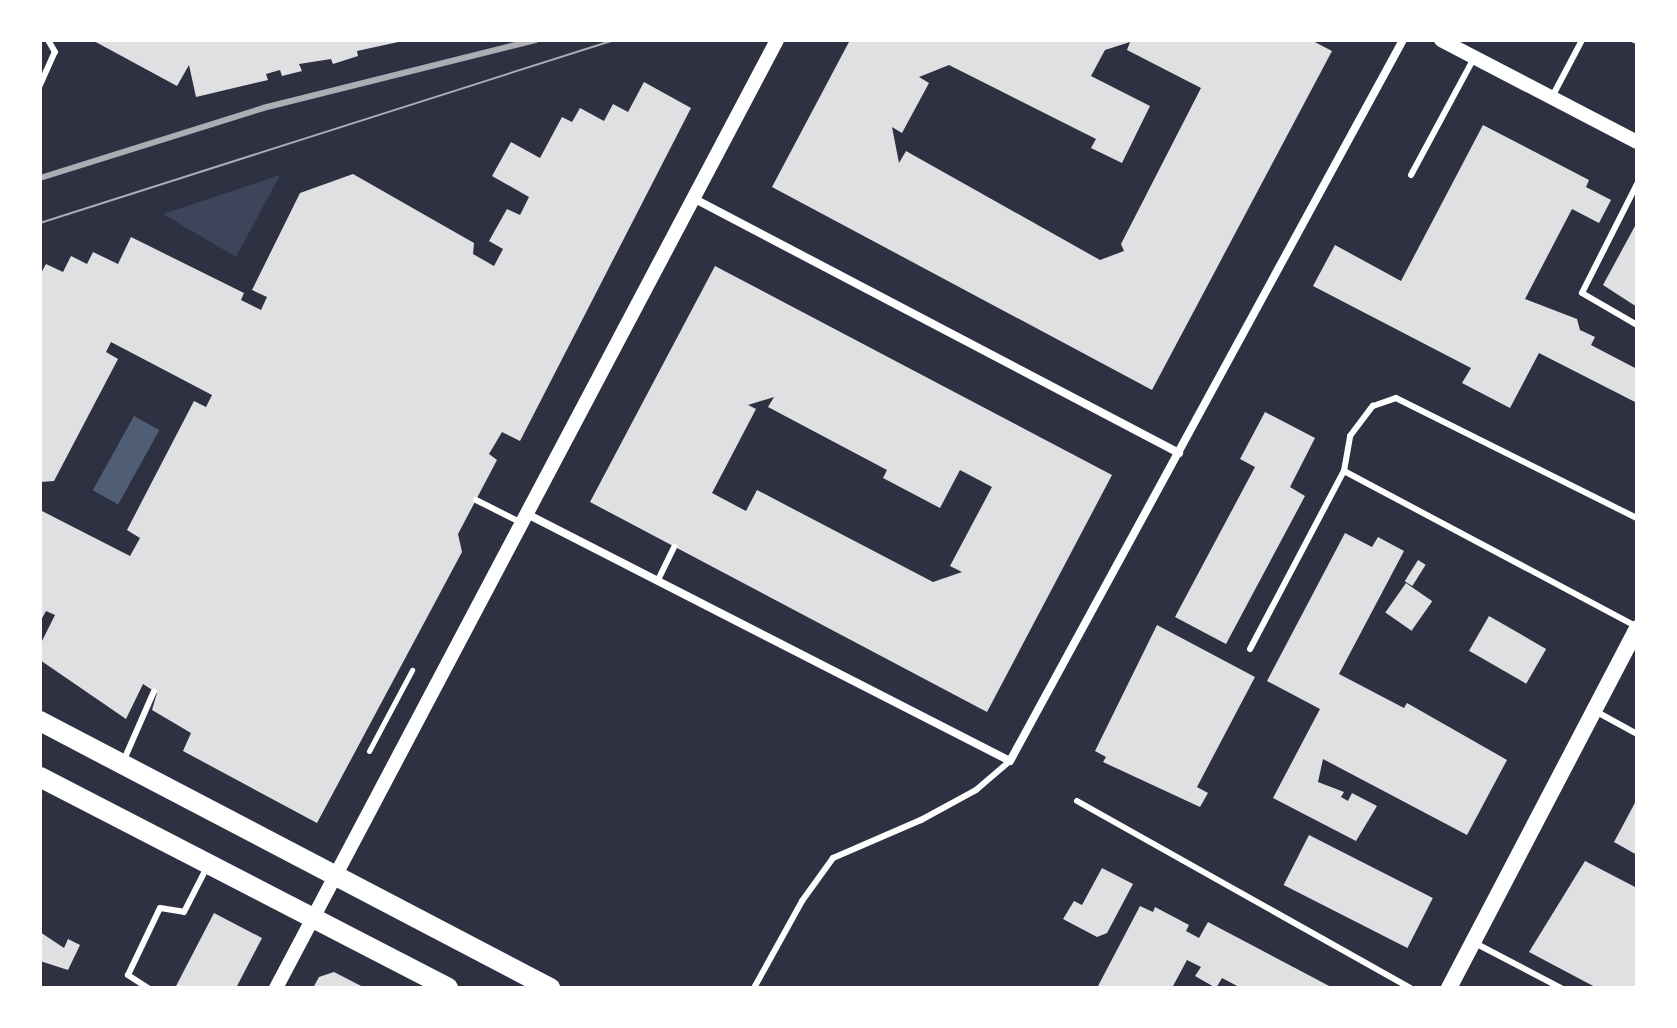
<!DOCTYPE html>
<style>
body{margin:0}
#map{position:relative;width:1677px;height:1028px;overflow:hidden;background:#2d3142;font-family:Karla,sans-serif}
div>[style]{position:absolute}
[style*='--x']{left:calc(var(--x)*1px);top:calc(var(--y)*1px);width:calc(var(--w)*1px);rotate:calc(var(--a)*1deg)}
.green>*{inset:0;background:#3c4559}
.water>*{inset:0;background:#4f5d75;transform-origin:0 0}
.building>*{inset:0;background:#e0e0e3;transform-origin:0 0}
.path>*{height:5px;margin:-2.5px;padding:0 2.5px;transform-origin:2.5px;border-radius:2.5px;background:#fff}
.service>*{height:6px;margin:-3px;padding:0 3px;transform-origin:3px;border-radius:3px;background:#fff}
.minor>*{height:8px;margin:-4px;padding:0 4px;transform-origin:4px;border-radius:4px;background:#fff}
.tertiary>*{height:14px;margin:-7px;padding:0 7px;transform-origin:7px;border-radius:7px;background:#fff}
.secondary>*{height:16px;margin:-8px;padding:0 8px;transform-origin:8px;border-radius:8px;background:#fff}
.primary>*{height:20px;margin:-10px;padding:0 10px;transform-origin:10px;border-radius:10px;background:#fff}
.tram>*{height:2px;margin:-1px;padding:0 1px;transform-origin:1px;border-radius:1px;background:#abadb3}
.rail>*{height:6px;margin:-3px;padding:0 3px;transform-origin:3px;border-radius:3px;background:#abadb3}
span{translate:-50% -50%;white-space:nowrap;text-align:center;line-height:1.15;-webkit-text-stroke:8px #fff;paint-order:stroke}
.frame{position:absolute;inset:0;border:42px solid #fff;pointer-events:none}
</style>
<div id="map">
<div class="green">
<div style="clip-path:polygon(280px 175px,236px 257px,163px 214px)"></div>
</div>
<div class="water">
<div style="left:134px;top:416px;width:29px;height:85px;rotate:29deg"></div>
</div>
<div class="building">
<div style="clip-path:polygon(92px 40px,403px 40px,403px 41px,357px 51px,358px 56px,333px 64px,331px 59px,299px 64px,302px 71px,282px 76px,280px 70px,266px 74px,268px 80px,196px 97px,189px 65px,177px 86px)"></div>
<div style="clip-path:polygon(evenodd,850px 40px,1311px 40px,1332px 51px,1152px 390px,772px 187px,850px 40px,1130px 42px,1127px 50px,1201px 88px,1121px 244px,1124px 251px,1100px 260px,906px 151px,899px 163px,892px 127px,902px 133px,929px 83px,919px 77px,949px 65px,1096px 139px,1091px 148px,1122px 163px,1150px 106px,1091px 76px,1105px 50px,1130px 42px)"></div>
<div style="clip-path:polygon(644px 82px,691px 108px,520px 441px,502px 432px,489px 454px,497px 460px,458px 534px,462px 552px,317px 823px,183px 751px,191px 733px,152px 710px,157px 693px,143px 684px,126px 719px,40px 660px,40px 645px,55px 615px,46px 611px,40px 622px,40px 510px,130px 556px,140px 538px,127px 530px,194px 401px,206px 407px,212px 395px,111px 342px,106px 352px,118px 359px,54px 481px,40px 482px,40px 275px,46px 264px,63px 272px,71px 256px,87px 264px,93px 252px,118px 264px,131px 237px,244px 293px,241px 300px,261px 310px,267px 297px,252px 290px,300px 193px,353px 174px,474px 243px,473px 254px,494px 266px,503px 249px,489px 241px,507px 209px,520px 215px,529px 197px,492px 176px,511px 142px,540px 158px,562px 117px,572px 122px,580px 108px,604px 121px,613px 104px,628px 112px)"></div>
<div style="clip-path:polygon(1483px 125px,1589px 180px,1586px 187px,1611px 200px,1599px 223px,1572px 209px,1525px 299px,1577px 319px,1580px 330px,1595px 337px,1591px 345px,1637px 369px,1637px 403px,1539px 353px,1510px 408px,1462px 383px,1471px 368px,1313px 286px,1335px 245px,1401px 281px)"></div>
<div style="clip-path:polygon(1635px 226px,1637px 227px,1637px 307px,1603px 285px)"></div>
<div style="clip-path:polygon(evenodd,715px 266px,1112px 475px,987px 712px,590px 502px,715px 266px,774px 397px,768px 407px,887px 470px,883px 478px,940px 508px,960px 470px,992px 487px,950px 566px,962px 572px,933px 582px,757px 490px,746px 511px,712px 493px,756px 409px,748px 405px,774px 397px)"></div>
<div style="clip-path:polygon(1265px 412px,1315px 438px,1290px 487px,1305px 496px,1226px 644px,1175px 617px,1255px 467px,1240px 459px)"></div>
<div style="clip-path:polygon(1345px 533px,1372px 547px,1378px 537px,1404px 551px,1339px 674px,1404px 708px,1407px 703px,1507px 760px,1467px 835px,1323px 759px,1318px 782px,1344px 792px,1341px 797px,1348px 801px,1352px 793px,1377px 806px,1356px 841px,1273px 798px,1320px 709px,1267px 681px)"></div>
<div style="left:1418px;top:560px;width:9px;height:25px;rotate:32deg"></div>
<div style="left:1406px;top:583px;width:32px;height:36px;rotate:35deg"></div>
<div style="left:1489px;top:616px;width:66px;height:40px;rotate:30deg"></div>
<div style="clip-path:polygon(1157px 625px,1255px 677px,1197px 787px,1208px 793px,1200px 807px,1103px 762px,1106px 757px,1095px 751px)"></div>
<div style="clip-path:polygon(1637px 799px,1637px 855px,1614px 842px)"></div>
<div style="left:1309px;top:835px;width:139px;height:56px;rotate:27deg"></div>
<div style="clip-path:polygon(1585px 861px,1637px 888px,1637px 988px,1597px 988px,1529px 952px)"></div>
<div style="clip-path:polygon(1102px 868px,1133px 884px,1107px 933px,1097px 937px,1063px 919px,1074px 901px,1082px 905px)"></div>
<div style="clip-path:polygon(1140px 906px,1153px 912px,1155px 907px,1189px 925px,1186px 931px,1199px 938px,1208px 922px,1333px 988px,1241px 988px,1222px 978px,1216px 988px,1195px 976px,1201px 967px,1187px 960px,1172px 988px,1097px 988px)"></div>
<div style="clip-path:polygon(214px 913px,262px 938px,236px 988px,175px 988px)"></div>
<div style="clip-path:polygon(40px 932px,64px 948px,68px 939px,80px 945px,68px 970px,40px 961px)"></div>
<div style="clip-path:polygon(334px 972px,365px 988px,313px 988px,319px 977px)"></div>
</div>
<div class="path">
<div style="--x:369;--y:751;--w:92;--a:-62"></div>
</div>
<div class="service">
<div style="--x:1634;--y:40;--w:3;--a:18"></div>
<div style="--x:40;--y:85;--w:36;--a:-66"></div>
<div style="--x:55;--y:52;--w:14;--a:-120"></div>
<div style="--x:1552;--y:97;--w:64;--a:-62.2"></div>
<div style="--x:1411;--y:175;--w:133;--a:-61.7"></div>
<div style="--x:1637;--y:184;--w:122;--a:116.8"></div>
<div style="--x:1582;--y:293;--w:64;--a:30.2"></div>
<div style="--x:1344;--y:471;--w:332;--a:28"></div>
<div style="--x:476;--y:500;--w:51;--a:26.6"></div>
<div style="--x:658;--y:580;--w:37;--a:-64"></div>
<div style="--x:1250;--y:649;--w:201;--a:-62.2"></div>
<div style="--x:1344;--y:471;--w:36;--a:-80"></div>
<div style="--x:1350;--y:436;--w:38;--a:-53"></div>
<div style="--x:1373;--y:406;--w:24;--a:-19"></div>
<div style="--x:1396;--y:398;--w:269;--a:26.5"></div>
<div style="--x:1597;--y:712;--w:46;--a:28.8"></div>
<div style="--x:123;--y:762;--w:77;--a:-66.4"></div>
<div style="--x:1077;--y:801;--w:382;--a:29.3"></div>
<div style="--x:1473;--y:942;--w:99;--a:27.6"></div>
<div style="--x:148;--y:988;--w:24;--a:-147"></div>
<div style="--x:128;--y:975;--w:74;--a:-64.5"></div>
<div style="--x:160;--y:908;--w:24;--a:9"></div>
<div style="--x:184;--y:912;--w:51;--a:-62.9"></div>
<div style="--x:754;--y:988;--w:99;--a:-61.1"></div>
<div style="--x:802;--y:901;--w:53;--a:-54.2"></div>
<div style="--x:833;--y:858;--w:96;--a:-23.4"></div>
<div style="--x:921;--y:820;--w:63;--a:-28.6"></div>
<div style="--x:976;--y:790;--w:45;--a:-40.5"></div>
</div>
<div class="minor">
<div style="--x:693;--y:198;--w:549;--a:27.69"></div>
<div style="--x:527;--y:514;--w:542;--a:27.08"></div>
<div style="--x:1010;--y:761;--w:821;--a:-61.41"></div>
</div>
<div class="tertiary">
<div style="--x:1441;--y:40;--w:221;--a:27.5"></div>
<div style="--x:276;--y:988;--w:1072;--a:-62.14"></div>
</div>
<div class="secondary">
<div style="--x:1449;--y:988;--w:406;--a:-62.4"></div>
</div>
<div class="primary">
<div style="--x:40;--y:721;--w:576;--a:27.63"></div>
<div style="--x:40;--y:777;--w:459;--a:27.3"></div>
</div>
<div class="tram">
<div style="--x:40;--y:223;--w:602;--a:-17.68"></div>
</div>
<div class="rail">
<div style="--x:40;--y:178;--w:234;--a:-17.4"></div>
<div style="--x:263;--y:108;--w:281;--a:-14"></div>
</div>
<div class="frame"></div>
</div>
